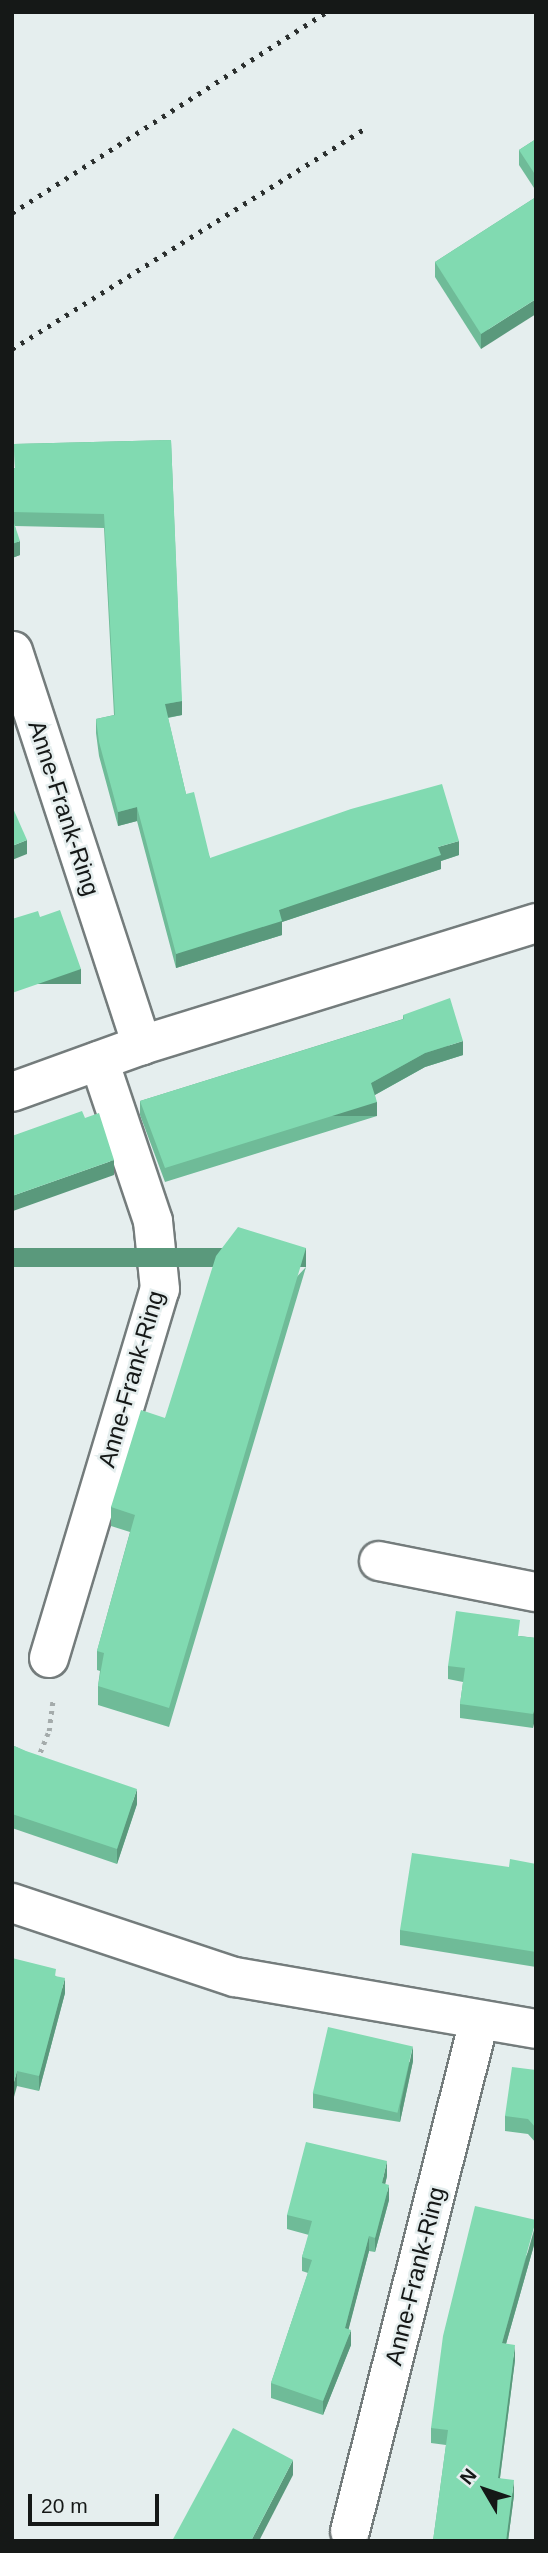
<!DOCTYPE html>
<style>
body{margin:0}
#map{position:relative;width:548px;height:2553px;overflow:hidden;background:#e5eeee;font-family:Helvetica,sans-serif}
div>[style]{position:absolute}
[style*='--x']{left:calc(var(--x)*1px);top:calc(var(--y)*1px);width:calc(var(--w)*1px);rotate:calc(var(--a)*1deg)}
.path>*{height:4.5px;margin-top:-2.25px;transform-origin:0;background:repeating-linear-gradient(90deg,#a4abab 0 3.5px,transparent 0 8.5px)}
.roads{filter:drop-shadow(2px 0 #747c7c) drop-shadow(-2px 0 #747c7c) drop-shadow(0 2px #747c7c) drop-shadow(0 -2px #747c7c)}
.minor>*{height:38px;margin:-19px;padding:0 19px;transform-origin:19px;border-radius:19px;background:#fff}
.rail>*{height:5px;margin-top:-2.5px;transform-origin:0;background:repeating-linear-gradient(90deg,#2b2f2e 0 3.5px,transparent 0 10.5px)}
.wall>*{inset:0;background:#6fbb98}
.shaded-wall>*{inset:0;background:#5a997c;transform-origin:0 0}
.building>*{inset:0;background:#81dab1;transform-origin:0 0}
span{translate:-50% -50%;white-space:nowrap;text-align:center;line-height:1.15;-webkit-text-stroke:5px #e5eeee;paint-order:stroke}
.street-label{font-size:24px;color:#151817}
.frame{position:absolute;inset:0;border:14px solid #151817;pointer-events:none}
.north{position:absolute;left:450px;top:2455px;width:70px;height:70px;-webkit-text-stroke:5px #e5eeee;paint-order:stroke;rotate:309deg;font-size:19px;font-weight:700;line-height:28px;text-align:center;color:#151817}
.north::after{content:'';display:block;margin:auto;width:24px;height:32px;background:#151817;clip-path:polygon(50% 0,100% 100%,50% 72%,0 100%)}
.scale{position:absolute;left:28px;top:2494px;width:131px;height:32px;box-sizing:border-box;border:4px solid #151817;border-top:0;padding-left:9px;font-size:21px;line-height:24px;white-space:nowrap;color:#151817;-webkit-text-stroke:5px #e5eeee;paint-order:stroke}
</style>
<div id="map">
<div class="path">
<div style="--x:37;--y:1760;--w:31;--a:-68"></div>
<div style="--x:49;--y:1731;--w:33;--a:-83"></div>
</div>
<div class="roads">
<div class="minor">
<div style="--x:13;--y:651;--w:415;--a:71.9"></div>
<div style="--x:12;--y:1092;--w:138;--a:-19.9"></div>
<div style="--x:142;--y:1045;--w:412;--a:-17.2"></div>
<div style="--x:379;--y:1561;--w:160;--a:11.2"></div>
<div style="--x:49;--y:1658;--w:385;--a:-73.3"></div>
<div style="--x:160;--y:1289;--w:68;--a:-95.9"></div>
<div style="--x:153;--y:1221;--w:169;--a:-108.6"></div>
<div style="--x:12;--y:1903;--w:235;--a:18.4"></div>
<div style="--x:235;--y:1977;--w:305;--a:9.8"></div>
<div style="--x:350;--y:2531;--w:526;--a:-75.81"></div>
</div>
</div>
<div class="rail">
<div style="--x:12;--y:213;--w:373;--a:-32.6"></div>
<div style="--x:12;--y:349;--w:417;--a:-32"></div>
</div>
<div class="wall">
<div style="clip-path:polygon(536px 139px,536px 191px,519px 165px,519px 150px)"></div>
<div style="clip-path:polygon(536px 197px,481px 349px,435px 277px,435px 262px)"></div>
<div style="clip-path:polygon(171px 440px,182px 715px,168px 718px,186px 794px,210px 858px,459px 855px,441px 861px,441px 869px,282px 922px,282px 935px,176px 968px,137px 821px,118px 826px,99px 756px,96px 733px,96px 719px,114px 715px,104px 528px,15px 526px,20px 555px,12px 558px,12px 469px,15px 468px,14px 444px)"></div>
<div style="clip-path:polygon(403px 1015px,463px 1055px,425px 1067px,375px 1095px,377px 1116px,165px 1182px,140px 1115px,140px 1101px,403px 1019px)"></div>
<div style="clip-path:polygon(306px 1267px,169px 1727px,98px 1705px,98px 1686px,100px 1671px,97px 1670px,97px 1651px,130px 1532px,111px 1526px,111px 1507px,165px 1418px)"></div>
<div style="clip-path:polygon(520px 1636px,536px 1638px,533px 1728px,460px 1718px,460px 1704px,463px 1682px,448px 1679px,448px 1666px)"></div>
<div style="clip-path:polygon(12px 1745px,137px 1804px,117px 1864px,12px 1828px)"></div>
<div style="clip-path:polygon(536px 1864px,536px 1967px,400px 1945px,400px 1930px,509px 1867px)"></div>
<div style="clip-path:polygon(12px 1958px,56px 1976px,65px 1993px,39px 2091px,17px 2086px)"></div>
<div style="clip-path:polygon(413px 2061px,400px 2122px,313px 2108px,313px 2093px)"></div>
<div style="clip-path:polygon(536px 2070px,536px 2143px,528px 2134px,505px 2131px,505px 2116px)"></div>
<div style="clip-path:polygon(387px 2176px,385px 2184px,389px 2200px,375px 2252px,369px 2251px,348px 2330px,351px 2345px,323px 2415px,271px 2398px,271px 2383px,308px 2273px,302px 2271px,302px 2257px,309px 2235px,287px 2229px,287px 2215px)"></div>
<div style="clip-path:polygon(536px 2238px,506px 2344px,515px 2360px,500px 2478px,514px 2495px,508px 2541px,433px 2541px,446px 2445px,431px 2443px,431px 2428px)"></div>
</div>
<div class="shaded-wall">
<div style="clip-path:polygon(536px 299px,536px 314px,481px 349px,481px 334px)"></div>
<div style="clip-path:polygon(20px 541px,20px 555px,12px 558px,12px 544px)"></div>
<div style="clip-path:polygon(182px 701px,182px 715px,165px 718px,165px 704px)"></div>
<div style="clip-path:polygon(137px 807px,137px 821px,118px 826px,118px 812px)"></div>
<div style="clip-path:polygon(27px 840px,27px 854px,12px 860px,12px 846px)"></div>
<div style="clip-path:polygon(459px 841px,459px 855px,441px 861px,441px 869px,282px 922px,282px 935px,176px 968px,176px 954px,279px 910px,438px 847px)"></div>
<div style="left:81px;top:969px;width:15px;height:73px;rotate:90deg"></div>
<div style="clip-path:polygon(463px 1041px,463px 1055px,425px 1067px,371px 1097px,371px 1083px,425px 1053px)"></div>
<div style="left:377px;top:1102px;width:14px;height:222px;rotate:90deg"></div>
<div style="clip-path:polygon(114px 1160px,114px 1175px,13px 1211px,12px 1220px,12px 1196px)"></div>
<div style="left:306px;top:1248px;width:19px;height:480px;rotate:90deg"></div>
<div style="clip-path:polygon(536px 1701px,536px 1715px,533px 1728px,533px 1714px)"></div>
<div style="clip-path:polygon(137px 1789px,137px 1804px,117px 1864px,117px 1849px)"></div>
<div style="clip-path:polygon(65px 1978px,65px 1993px,39px 2091px,39px 2076px)"></div>
<div style="clip-path:polygon(413px 2046px,413px 2061px,400px 2122px,400px 2107px)"></div>
<div style="clip-path:polygon(17px 2071px,17px 2086px,12px 2104px,12px 2089px)"></div>
<div style="clip-path:polygon(387px 2161px,387px 2176px,382px 2198px,382px 2183px)"></div>
<div style="clip-path:polygon(389px 2185px,389px 2200px,375px 2252px,375px 2238px)"></div>
<div style="clip-path:polygon(536px 2223px,536px 2238px,502px 2358px,502px 2343px)"></div>
<div style="clip-path:polygon(369px 2236px,369px 2251px,345px 2343px,345px 2328px)"></div>
<div style="clip-path:polygon(351px 2330px,351px 2345px,323px 2415px,323px 2401px)"></div>
<div style="clip-path:polygon(515px 2345px,515px 2360px,498px 2493px,498px 2478px)"></div>
<div style="clip-path:polygon(293px 2460px,293px 2475px,259px 2541px,251px 2541px)"></div>
<div style="clip-path:polygon(514px 2480px,514px 2495px,508px 2541px,506px 2541px)"></div>
</div>
<div class="building">
<div style="clip-path:polygon(536px 139px,536px 176px,519px 150px)"></div>
<div style="clip-path:polygon(536px 197px,536px 299px,481px 334px,435px 262px)"></div>
<div style="clip-path:polygon(171px 440px,182px 701px,165px 704px,186px 794px,194px 792px,210px 858px,351px 809px,442px 784px,459px 841px,438px 847px,441px 855px,279px 910px,282px 921px,176px 954px,137px 807px,118px 812px,99px 742px,96px 719px,115px 715px,104px 514px,12px 512px,12px 469px,15px 468px,14px 444px)"></div>
<div style="clip-path:polygon(12px 517px,20px 541px,12px 544px)"></div>
<div style="clip-path:polygon(12px 806px,27px 840px,12px 846px)"></div>
<div style="clip-path:polygon(60px 910px,81px 969px,12px 993px,12px 919px,38px 911px,40px 917px)"></div>
<div style="clip-path:polygon(450px 998px,463px 1041px,425px 1053px,371px 1083px,377px 1102px,165px 1168px,140px 1101px,404px 1019px,403px 1015px)"></div>
<div style="clip-path:polygon(82px 1111px,85px 1118px,99px 1113px,114px 1160px,12px 1196px,12px 1136px)"></div>
<div style="clip-path:polygon(238px 1227px,306px 1248px,169px 1708px,98px 1686px,104px 1653px,97px 1651px,135px 1515px,111px 1507px,141px 1410px,165px 1418px,216px 1256px)"></div>
<div style="clip-path:polygon(456px 1611px,520px 1620px,518px 1636px,536px 1638px,536px 1701px,533px 1714px,460px 1704px,465px 1668px,448px 1666px)"></div>
<div style="clip-path:polygon(12px 1745px,26px 1751px,137px 1789px,117px 1849px,12px 1814px)"></div>
<div style="clip-path:polygon(412px 1853px,509px 1867px,510px 1859px,536px 1864px,536px 1952px,400px 1930px)"></div>
<div style="clip-path:polygon(12px 1958px,56px 1969px,55px 1976px,65px 1978px,39px 2076px,17px 2071px,12px 2089px)"></div>
<div style="left:328px;top:2027px;width:87px;height:68px;rotate:13deg"></div>
<div style="clip-path:polygon(512px 2067px,536px 2070px,536px 2128px,528px 2119px,505px 2116px)"></div>
<div style="clip-path:polygon(306px 2142px,387px 2161px,382px 2183px,389px 2185px,375px 2238px,369px 2236px,345px 2328px,351px 2330px,323px 2401px,271px 2383px,312px 2260px,302px 2257px,312px 2221px,287px 2215px)"></div>
<div style="clip-path:polygon(475px 2206px,536px 2220px,502px 2343px,515px 2345px,498px 2478px,514px 2480px,506px 2541px,433px 2541px,448px 2430px,431px 2428px,443px 2336px)"></div>
<div style="clip-path:polygon(233px 2428px,293px 2460px,251px 2541px,172px 2541px)"></div>
</div>
<div class="street-label">
<span style="left:64px;top:808px;rotate:72deg">Anne-Frank-Ring</span>
<span style="left:131px;top:1379px;rotate:-74deg">Anne-Frank-Ring</span>
<span style="left:415px;top:2276px;rotate:-76deg">Anne-Frank-Ring</span>
</div>
<div class="frame"></div>
<div class="north">N</div>
<div class="scale">20 m</div>
</div>
